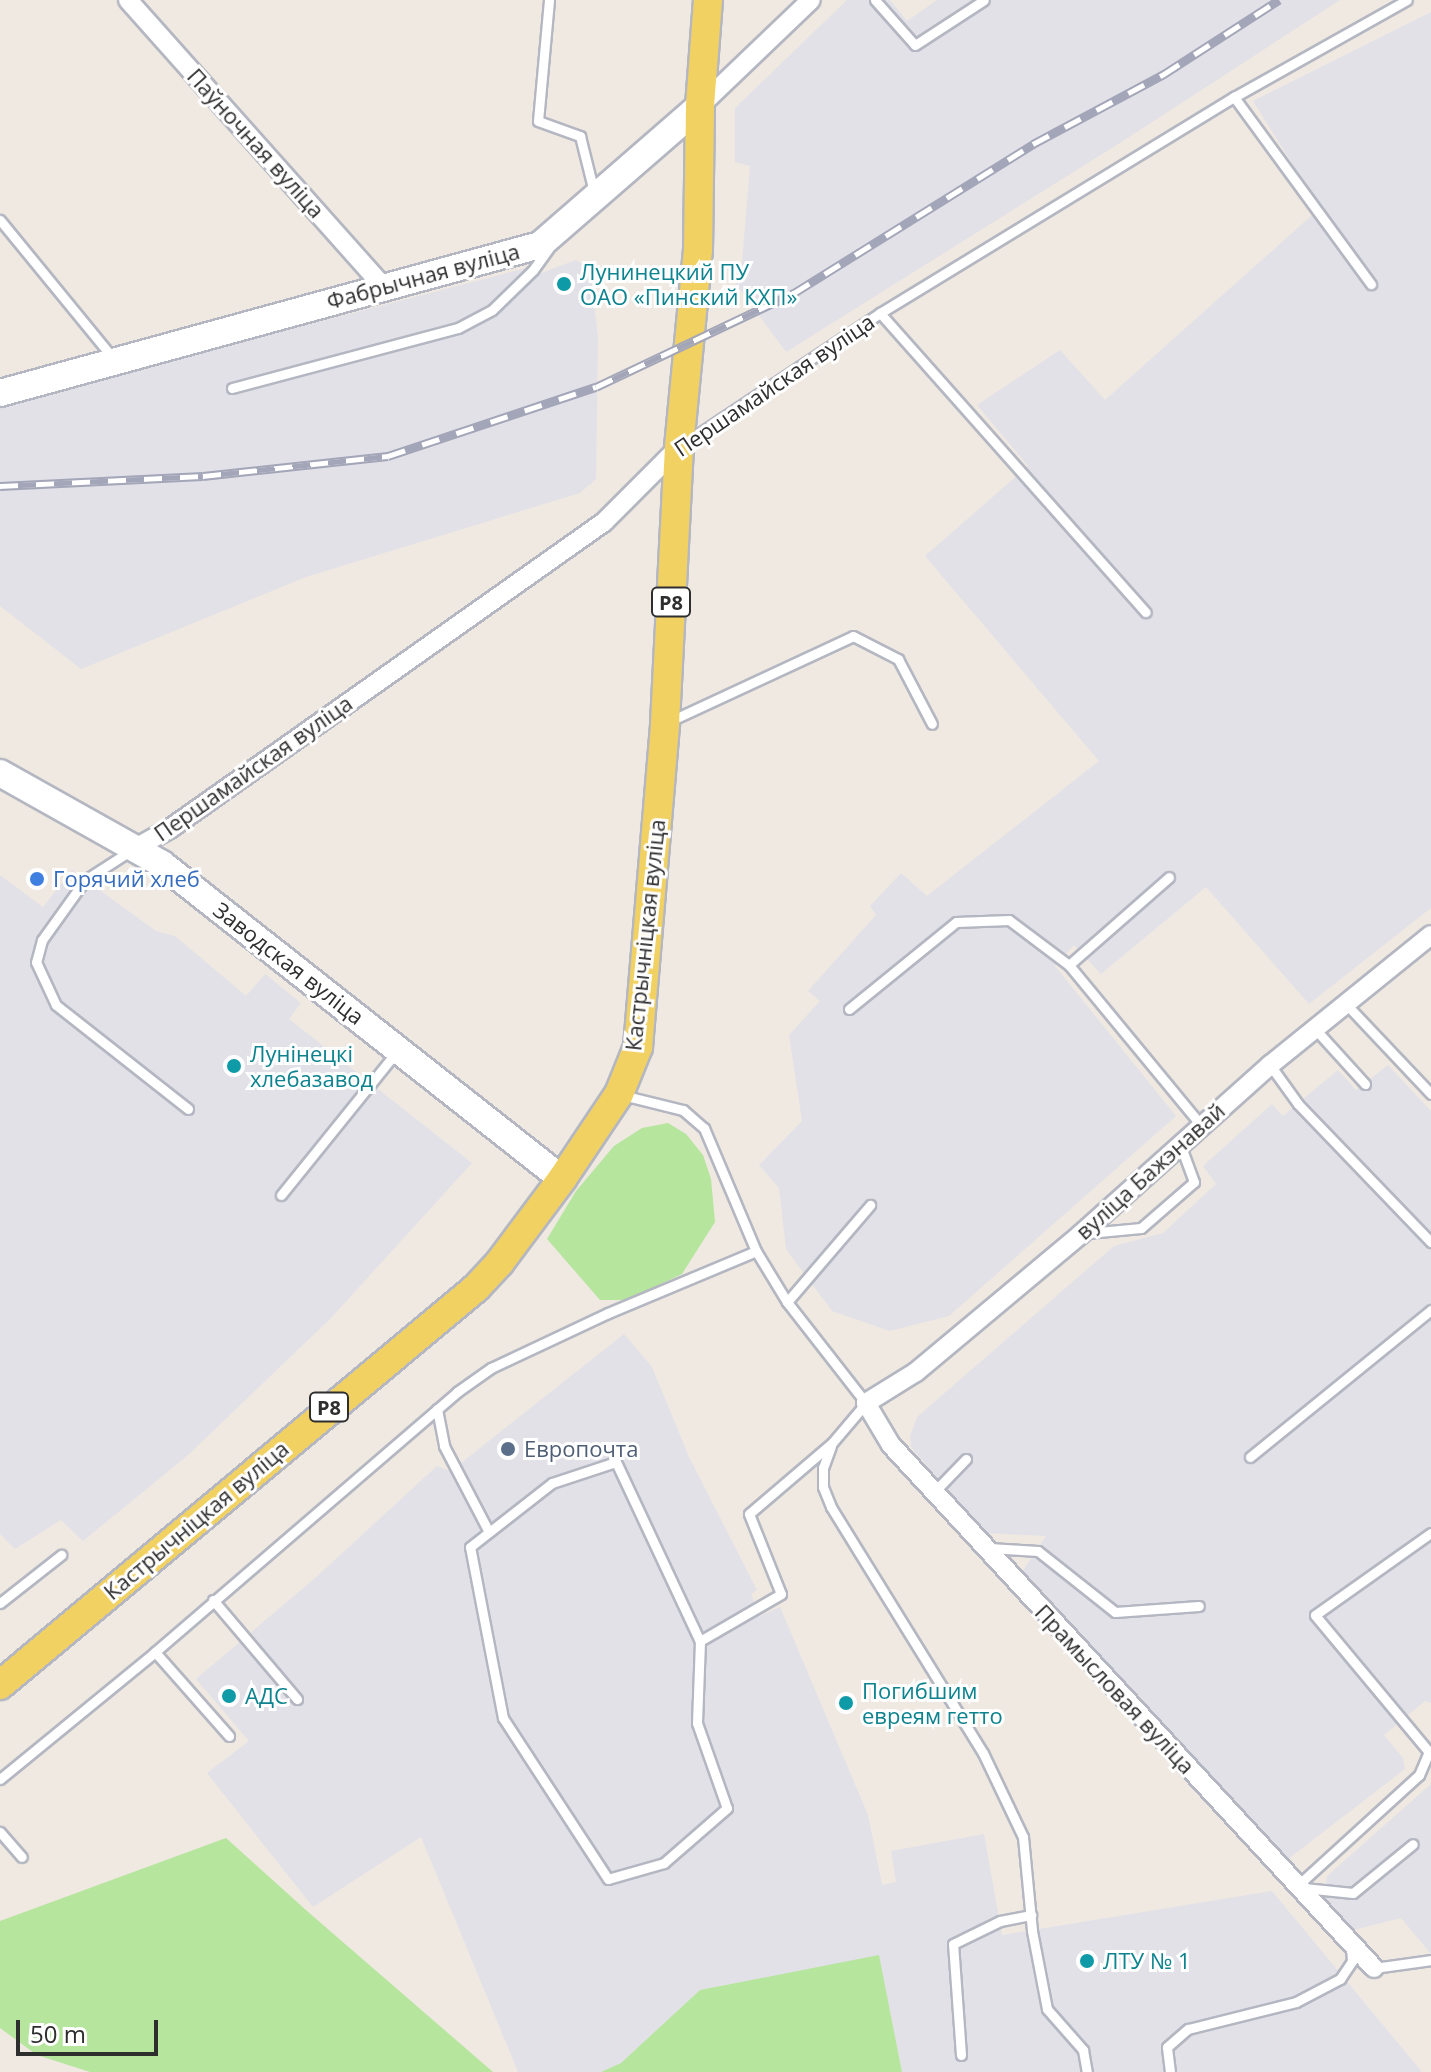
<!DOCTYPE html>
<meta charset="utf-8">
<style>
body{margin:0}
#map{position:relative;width:1431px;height:2072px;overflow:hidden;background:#efe9e1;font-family:"Open Sans",sans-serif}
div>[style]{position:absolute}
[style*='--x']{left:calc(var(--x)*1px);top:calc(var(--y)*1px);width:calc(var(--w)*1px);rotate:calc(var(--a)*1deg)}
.industrial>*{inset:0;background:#e3e1e8}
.green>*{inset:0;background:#b6e59e}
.roads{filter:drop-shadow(2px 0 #b4b7c1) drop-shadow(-2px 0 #b4b7c1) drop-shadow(0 2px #b4b7c1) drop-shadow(0 -2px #b4b7c1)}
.lane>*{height:9px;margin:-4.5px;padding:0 4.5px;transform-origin:4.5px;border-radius:4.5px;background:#fff}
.street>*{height:18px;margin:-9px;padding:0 9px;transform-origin:9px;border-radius:9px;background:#fff}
.secondary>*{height:26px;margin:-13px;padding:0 13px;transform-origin:13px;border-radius:13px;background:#fff}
.primary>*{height:28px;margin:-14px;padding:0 14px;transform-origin:14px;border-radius:14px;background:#f2d163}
.rail>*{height:9px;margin-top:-4.5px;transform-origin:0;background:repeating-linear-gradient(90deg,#fff 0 18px,#a3a6b8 0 36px);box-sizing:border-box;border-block:2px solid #a3a6b8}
.dots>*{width:22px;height:22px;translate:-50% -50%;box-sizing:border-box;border:4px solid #fff;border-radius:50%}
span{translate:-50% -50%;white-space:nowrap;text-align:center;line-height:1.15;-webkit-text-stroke:6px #fff;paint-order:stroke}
.shield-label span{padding:2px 6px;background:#fff;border:2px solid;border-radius:6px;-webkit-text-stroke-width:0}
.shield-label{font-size:20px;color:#2e2e2e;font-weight:700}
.street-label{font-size:22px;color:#2e2e2e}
.culture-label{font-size:22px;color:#0d838f}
.left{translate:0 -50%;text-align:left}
.shop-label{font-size:22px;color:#366cbe}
.service-label{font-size:22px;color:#4e5e75}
.scale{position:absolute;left:16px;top:2020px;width:142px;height:36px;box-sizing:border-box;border:4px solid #2e2e2e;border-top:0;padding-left:10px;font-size:24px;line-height:28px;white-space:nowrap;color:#2e2e2e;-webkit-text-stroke:6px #fff;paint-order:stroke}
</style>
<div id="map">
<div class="industrial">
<div style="clip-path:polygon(847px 0,890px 0,907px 21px,937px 0,1340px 0,1123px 141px,786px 352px,733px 280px,741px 274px,750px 166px,735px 162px,735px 108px)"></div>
<div style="clip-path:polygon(1431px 12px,1431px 908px,1309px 1004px,1206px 887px,1101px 974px,1074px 945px,1055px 966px,1176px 1116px,949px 1316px,890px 1331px,832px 1311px,786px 1249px,779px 1188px,759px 1165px,802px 1121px,789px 1035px,820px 1001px,808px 991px,876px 915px,870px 906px,901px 873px,927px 896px,1099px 761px,925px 556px,1028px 466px,977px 405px,1060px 350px,1105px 400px,1320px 208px,1253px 101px)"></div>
<div style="clip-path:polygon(576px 260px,590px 269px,598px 337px,596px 479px,580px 493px,306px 577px,81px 669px,0 606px,0 405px,530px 267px,536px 275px)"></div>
<div style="clip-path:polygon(72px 870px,156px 931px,175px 936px,246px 996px,265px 974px,301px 1003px,289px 1019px,472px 1163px,330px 1319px,187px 1456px,83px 1541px,61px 1520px,15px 1549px,0 1534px,0 875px,43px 907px)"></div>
<div style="clip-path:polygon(1388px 1065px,1431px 1111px,1431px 1703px,1425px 1701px,1384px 1735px,1403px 1758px,1405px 1769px,1283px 1863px,1022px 1572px,1046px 1536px,984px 1533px,911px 1447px,910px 1436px,917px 1417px,1114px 1246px,1163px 1233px,1216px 1184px,1203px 1166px,1272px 1104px,1283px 1116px,1338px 1070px,1356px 1090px)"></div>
<div style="clip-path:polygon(624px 1334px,652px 1367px,689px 1457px,757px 1590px,751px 1594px,760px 1616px,780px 1607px,868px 1815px,882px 1885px,896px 1882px,891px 1851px,984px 1834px,1002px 1935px,1272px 1891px,1422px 2072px,902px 2072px,879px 1956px,700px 1990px,621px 2063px,601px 2072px,518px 2072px,421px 1837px,313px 1907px,207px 1773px,249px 1741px,196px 1679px,314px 1579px,437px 1466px,451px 1471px)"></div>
<div style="clip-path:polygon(1431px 1784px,1431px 1954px,1401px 1918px,1354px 1930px,1323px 1901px,1327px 1876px)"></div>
</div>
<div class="green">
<div style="clip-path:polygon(668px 1123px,686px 1134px,703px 1155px,711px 1179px,715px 1222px,682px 1274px,628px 1300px,600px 1300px,547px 1239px,576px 1191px,614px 1146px,642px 1128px)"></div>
<div style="clip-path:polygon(226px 1838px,307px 1911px,493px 2072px,90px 2072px,37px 2055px,0 2028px,0 1921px)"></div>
<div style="clip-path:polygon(879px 1955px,902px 2072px,601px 2072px,621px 2063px,700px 1990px)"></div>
</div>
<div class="roads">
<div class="lane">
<div style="--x:549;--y:0;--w:121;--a:95.2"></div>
<div style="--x:538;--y:121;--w:45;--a:19.7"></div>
<div style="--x:580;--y:136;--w:58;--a:76"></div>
<div style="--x:875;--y:0;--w:60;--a:48.4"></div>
<div style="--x:915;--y:45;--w:82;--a:-33.1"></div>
<div style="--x:1234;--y:97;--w:232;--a:53.8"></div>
<div style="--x:0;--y:220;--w:178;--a:50.7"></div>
<div style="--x:880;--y:313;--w:400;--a:48.4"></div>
<div style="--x:232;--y:388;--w:234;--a:-14.9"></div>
<div style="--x:458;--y:328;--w:38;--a:-28"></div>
<div style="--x:492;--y:310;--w:57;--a:-44.3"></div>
<div style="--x:533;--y:270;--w:26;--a:-54"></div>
<div style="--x:685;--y:443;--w:234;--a:-33.7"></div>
<div style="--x:880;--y:313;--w:415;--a:-31.4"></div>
<div style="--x:1234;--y:97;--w:198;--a:-29.3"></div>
<div style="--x:668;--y:722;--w:204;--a:-24.9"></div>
<div style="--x:853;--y:636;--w:51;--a:27.1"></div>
<div style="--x:898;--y:659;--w:73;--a:62.4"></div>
<div style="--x:130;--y:851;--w:54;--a:147.2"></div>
<div style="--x:85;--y:880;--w:74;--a:125.6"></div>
<div style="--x:42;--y:940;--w:23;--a:105"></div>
<div style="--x:36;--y:962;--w:47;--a:65.1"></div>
<div style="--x:56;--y:1005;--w:168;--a:38.2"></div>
<div style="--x:1069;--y:965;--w:133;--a:-41.3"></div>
<div style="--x:1346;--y:1004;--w:124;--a:46.6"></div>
<div style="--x:849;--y:1009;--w:138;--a:-39.1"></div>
<div style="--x:956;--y:922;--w:53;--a:-2.2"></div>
<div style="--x:1009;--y:920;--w:75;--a:36.9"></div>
<div style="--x:1069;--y:965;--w:207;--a:50.5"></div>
<div style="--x:1316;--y:1030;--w:73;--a:47.8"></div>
<div style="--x:1270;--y:1065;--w:48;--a:54.3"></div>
<div style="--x:1298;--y:1104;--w:192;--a:46.1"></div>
<div style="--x:622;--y:1095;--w:63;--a:13.8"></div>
<div style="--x:683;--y:1110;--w:28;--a:41"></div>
<div style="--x:704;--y:1128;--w:134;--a:67.1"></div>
<div style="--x:756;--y:1251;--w:60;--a:58.7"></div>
<div style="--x:787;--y:1302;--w:128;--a:52"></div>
<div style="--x:866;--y:1403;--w:52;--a:130.4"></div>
<div style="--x:832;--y:1443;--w:109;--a:139.5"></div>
<div style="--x:749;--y:1514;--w:86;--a:68.2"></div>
<div style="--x:781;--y:1594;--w:94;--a:149.9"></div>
<div style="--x:700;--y:1641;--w:82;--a:92.1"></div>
<div style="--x:697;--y:1723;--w:90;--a:70.6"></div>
<div style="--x:727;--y:1808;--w:84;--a:138.9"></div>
<div style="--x:664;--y:1863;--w:58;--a:164.1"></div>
<div style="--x:608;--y:1879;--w:192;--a:-123.1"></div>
<div style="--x:503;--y:1718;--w:174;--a:-100.9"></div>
<div style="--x:470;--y:1547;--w:104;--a:-38"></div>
<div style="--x:552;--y:1483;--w:67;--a:-18.2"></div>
<div style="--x:616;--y:1462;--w:198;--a:64.9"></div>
<div style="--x:281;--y:1195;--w:185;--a:-51.1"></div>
<div style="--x:1088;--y:1233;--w:53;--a:-5.4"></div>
<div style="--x:1141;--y:1228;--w:70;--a:-41"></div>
<div style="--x:1194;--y:1182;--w:40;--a:-110.2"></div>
<div style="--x:787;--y:1302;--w:128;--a:-49.4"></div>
<div style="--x:437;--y:1409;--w:38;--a:79"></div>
<div style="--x:444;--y:1446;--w:97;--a:62.4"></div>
<div style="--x:831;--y:1446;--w:23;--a:110"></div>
<div style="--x:823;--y:1468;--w:19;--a:90"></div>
<div style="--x:823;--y:1487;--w:22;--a:68"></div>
<div style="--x:831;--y:1507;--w:289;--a:58.3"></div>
<div style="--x:983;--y:1753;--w:93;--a:64.5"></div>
<div style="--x:1023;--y:1837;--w:94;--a:84.5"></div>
<div style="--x:1032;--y:1931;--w:79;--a:79.1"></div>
<div style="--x:1047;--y:2009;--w:55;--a:48.7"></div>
<div style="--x:1083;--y:2050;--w:22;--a:80"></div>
<div style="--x:1250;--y:1457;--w:233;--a:-39.1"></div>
<div style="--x:934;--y:1492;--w:46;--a:-45.9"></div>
<div style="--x:989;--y:1548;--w:49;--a:3.5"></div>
<div style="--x:1038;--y:1551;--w:98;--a:38.4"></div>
<div style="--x:1115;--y:1612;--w:84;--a:-4.1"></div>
<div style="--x:213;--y:1600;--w:130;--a:49.7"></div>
<div style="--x:0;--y:1603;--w:78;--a:-38.2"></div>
<div style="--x:155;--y:1652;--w:112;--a:48.6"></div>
<div style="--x:0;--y:1779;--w:200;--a:-39.3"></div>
<div style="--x:155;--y:1652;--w:399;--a:-40.7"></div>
<div style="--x:457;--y:1392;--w:42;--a:-35.2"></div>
<div style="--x:491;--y:1368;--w:129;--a:-25.2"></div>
<div style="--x:608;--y:1313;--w:160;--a:-22.7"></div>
<div style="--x:0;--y:1832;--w:33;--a:49"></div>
<div style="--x:1297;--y:1886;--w:165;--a:-42.3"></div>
<div style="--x:1419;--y:1775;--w:25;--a:-67"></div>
<div style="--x:1429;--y:1752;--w:178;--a:-129.8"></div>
<div style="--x:1315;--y:1615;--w:142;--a:-35.3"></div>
<div style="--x:1304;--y:1888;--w:49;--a:5.8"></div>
<div style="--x:1353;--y:1893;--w:77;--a:-39.2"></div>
<div style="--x:1374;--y:1968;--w:58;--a:-8"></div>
<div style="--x:961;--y:2055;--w:111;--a:-94.1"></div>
<div style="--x:953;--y:1944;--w:52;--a:-26.1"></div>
<div style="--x:1000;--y:1921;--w:32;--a:-11"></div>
<div style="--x:1170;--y:2072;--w:25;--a:-97"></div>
<div style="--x:1167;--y:2047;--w:28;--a:-41"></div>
<div style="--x:1188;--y:2029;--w:111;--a:-14"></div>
<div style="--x:1296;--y:2002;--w:50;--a:-27.6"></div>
<div style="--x:1340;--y:1979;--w:22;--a:-56"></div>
<div style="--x:1352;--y:1961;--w:14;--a:-94"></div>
</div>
<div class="street">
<div style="--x:128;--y:0;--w:383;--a:48.3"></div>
<div style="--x:700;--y:106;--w:153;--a:-43.7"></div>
<div style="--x:137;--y:847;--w:39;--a:-29"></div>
<div style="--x:171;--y:828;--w:530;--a:-35.25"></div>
<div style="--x:604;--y:522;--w:106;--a:-45"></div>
<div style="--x:1374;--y:1968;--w:712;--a:-132.72"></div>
<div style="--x:891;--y:1445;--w:49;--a:-120.8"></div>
<div style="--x:866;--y:1403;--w:59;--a:-31.8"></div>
<div style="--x:916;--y:1372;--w:215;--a:-39.9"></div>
<div style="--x:1081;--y:1234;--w:254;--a:-41.8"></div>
<div style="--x:1270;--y:1065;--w:207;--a:-38.9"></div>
</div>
<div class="secondary">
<div style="--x:0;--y:393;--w:560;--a:-15.33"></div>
<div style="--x:540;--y:245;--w:212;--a:-41"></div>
<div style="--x:0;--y:773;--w:186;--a:29.3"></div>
<div style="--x:162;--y:864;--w:509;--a:38.22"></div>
</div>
<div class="primary">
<div style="--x:0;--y:1685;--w:620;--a:-39.83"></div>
<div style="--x:476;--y:1288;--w:35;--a:-47"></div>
<div style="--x:500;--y:1262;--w:104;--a:-53.2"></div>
<div style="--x:562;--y:1179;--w:102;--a:-56.2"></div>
<div style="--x:619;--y:1094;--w:51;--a:-68"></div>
<div style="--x:638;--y:1047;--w:325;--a:-85.2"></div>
<div style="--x:665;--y:723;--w:276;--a:-87.1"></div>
<div style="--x:679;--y:447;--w:198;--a:-84.5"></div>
<div style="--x:698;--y:250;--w:144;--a:-89.2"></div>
<div style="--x:700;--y:106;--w:106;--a:-85.7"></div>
</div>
</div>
<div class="rail">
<div style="--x:0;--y:486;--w:203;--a:-2.8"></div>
<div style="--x:203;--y:476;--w:186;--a:-6.2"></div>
<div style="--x:388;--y:456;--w:219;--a:-18.4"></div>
<div style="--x:596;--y:387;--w:219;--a:-25.4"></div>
<div style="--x:794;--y:293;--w:282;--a:-31.9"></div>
<div style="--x:1033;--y:144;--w:149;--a:-28.1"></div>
<div style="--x:1164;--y:74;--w:137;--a:-32.8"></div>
</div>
<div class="dots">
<div style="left:564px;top:284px;background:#0f9aa8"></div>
<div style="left:37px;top:879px;background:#3f7fe0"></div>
<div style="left:234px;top:1066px;background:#0f9aa8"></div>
<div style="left:508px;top:1449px;background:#5c6f8a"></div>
<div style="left:229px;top:1696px;background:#0f9aa8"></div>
<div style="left:846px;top:1703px;background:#0f9aa8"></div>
<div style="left:1087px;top:1961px;background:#0f9aa8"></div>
</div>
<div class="shield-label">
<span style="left:671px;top:602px">Р8</span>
<span style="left:329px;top:1407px">Р8</span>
</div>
<div class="street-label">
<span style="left:256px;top:143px;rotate:48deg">Паўночная вуліца</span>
<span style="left:423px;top:276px;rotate:-15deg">Фабрычная вуліца</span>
<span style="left:774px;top:385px;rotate:-34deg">Першамайская вуліца</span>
<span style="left:253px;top:768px;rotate:-35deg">Першамайская вуліца</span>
<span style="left:645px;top:935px;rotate:-84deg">Кастрычніцкая вуліца</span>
<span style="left:289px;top:963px;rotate:38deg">Заводская вуліца</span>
<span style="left:1150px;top:1171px;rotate:-42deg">вуліца Бажэнавай</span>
<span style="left:196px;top:1520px;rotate:-40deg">Кастрычніцкая вуліца</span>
<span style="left:1115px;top:1689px;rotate:47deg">Прамысловая вуліца</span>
</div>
<div class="culture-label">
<span class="left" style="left:580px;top:284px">Лунинецкий ПУ<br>ОАО «Пинский КХП»</span>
<span class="left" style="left:250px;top:1066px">Лунінецкі<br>хлебазавод</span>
<span class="left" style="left:862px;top:1703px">Погибшим<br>евреям гетто</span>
<span class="left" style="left:245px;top:1696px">АДС</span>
<span class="left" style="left:1103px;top:1961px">ЛТУ № 1</span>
</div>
<div class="shop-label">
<span class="left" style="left:53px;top:879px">Горячий хлеб</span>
</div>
<div class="service-label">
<span class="left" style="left:524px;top:1449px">Европочта</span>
</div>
<div class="scale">50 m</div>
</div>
